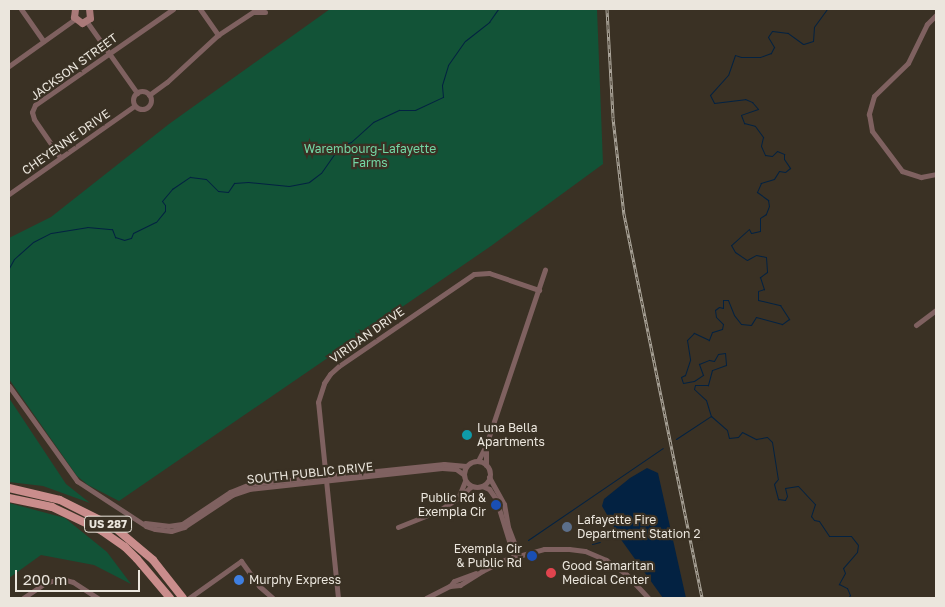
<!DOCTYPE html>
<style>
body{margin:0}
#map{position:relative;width:945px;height:607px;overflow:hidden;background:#3a3124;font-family:"Golos Text",sans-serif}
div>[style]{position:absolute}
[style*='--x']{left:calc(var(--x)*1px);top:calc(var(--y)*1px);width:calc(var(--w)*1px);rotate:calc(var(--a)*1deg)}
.green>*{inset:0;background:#125337}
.water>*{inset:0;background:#032242}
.stream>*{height:1px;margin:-0.5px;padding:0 0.5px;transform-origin:0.5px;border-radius:0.5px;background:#032242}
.street>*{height:5px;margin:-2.5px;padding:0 2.5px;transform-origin:2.5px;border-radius:2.5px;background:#7f6160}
.street>.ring{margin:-2.5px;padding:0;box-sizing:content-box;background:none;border:5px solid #7f6160;border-radius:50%}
.secondary>*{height:7px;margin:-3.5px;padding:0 3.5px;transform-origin:3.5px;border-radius:3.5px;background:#aa7a79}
.primary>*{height:8px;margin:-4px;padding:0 4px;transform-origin:4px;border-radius:4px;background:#ca8d8c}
.rail>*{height:3px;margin-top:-1.5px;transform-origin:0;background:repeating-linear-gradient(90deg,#3a3124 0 4px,#ada79c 0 8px);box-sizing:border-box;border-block:1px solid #ada79c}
.dots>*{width:14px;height:14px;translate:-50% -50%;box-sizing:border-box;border:2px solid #3a3124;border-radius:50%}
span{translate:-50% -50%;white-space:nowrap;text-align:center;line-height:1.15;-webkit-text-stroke:4.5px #3a3124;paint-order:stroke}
.shield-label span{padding:1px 4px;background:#3a3124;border:1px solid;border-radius:4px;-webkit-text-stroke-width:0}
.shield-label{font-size:11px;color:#ebe6dd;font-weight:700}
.street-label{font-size:12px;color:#ebe6dd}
.park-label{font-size:12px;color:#74d7a5}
.poi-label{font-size:12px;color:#ebe6dd}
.left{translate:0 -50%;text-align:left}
.right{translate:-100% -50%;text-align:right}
.frame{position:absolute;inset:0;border:10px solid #ebe6dd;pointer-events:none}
.scale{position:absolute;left:15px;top:570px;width:125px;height:22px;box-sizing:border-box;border:2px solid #ebe6dd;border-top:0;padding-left:6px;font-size:15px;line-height:18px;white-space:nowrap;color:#ebe6dd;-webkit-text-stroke:4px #3a3124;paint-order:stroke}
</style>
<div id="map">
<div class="green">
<div style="clip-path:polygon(330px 9px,597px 9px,603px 164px,491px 246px,119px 501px,88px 485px,77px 476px,9px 379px,9px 238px,51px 217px,169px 124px)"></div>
<div style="clip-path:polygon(9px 398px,66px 484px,90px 503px,43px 486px,9px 482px)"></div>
<div style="clip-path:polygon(9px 503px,65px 518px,107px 552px,131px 584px,94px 565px,41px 555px,9px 578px)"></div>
</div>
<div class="water">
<div style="clip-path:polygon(647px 468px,658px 473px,686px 598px,663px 598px,622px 541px,602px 506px,604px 499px,630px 478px)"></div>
</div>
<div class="stream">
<div style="--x:827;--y:9;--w:22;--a:126"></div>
<div style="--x:814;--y:27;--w:14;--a:94"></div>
<div style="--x:813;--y:41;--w:10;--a:163"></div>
<div style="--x:803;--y:44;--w:19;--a:-144"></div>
<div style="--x:788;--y:33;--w:16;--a:-173"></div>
<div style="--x:772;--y:31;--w:7;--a:124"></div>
<div style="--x:768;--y:37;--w:12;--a:59"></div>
<div style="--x:774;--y:47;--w:7;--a:117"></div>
<div style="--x:771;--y:53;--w:12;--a:160"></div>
<div style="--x:760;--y:57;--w:19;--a:180"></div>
<div style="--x:741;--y:57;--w:6;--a:-162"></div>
<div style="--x:735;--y:55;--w:21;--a:109"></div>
<div style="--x:728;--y:75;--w:27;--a:132"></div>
<div style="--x:710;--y:95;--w:9;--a:63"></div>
<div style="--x:714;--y:103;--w:31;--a:-7"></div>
<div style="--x:745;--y:99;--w:8;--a:23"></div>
<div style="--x:752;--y:102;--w:9;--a:49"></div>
<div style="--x:758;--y:109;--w:18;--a:161"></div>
<div style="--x:741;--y:115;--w:9;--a:69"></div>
<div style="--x:744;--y:123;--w:11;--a:15"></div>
<div style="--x:755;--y:126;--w:14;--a:54"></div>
<div style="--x:763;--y:137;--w:9;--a:103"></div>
<div style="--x:761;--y:146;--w:10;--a:66"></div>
<div style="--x:765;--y:155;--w:7;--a:8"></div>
<div style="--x:772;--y:156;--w:7;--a:-45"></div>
<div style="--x:777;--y:151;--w:8;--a:23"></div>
<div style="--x:784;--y:154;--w:5;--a:90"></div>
<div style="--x:784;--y:159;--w:11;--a:56"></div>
<div style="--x:790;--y:168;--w:6;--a:141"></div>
<div style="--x:785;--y:172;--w:6;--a:-171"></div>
<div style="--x:779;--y:171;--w:9;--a:122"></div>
<div style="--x:774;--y:179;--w:14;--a:163"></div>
<div style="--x:761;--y:183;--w:10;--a:114"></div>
<div style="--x:757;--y:192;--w:14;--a:36"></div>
<div style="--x:768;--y:200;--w:6;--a:81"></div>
<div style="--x:769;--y:206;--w:9;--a:111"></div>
<div style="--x:766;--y:214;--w:7;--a:146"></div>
<div style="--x:760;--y:218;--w:13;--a:90"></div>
<div style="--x:760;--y:231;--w:9;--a:167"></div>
<div style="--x:751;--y:233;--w:4;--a:-117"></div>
<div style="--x:749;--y:229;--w:24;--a:138"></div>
<div style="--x:731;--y:245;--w:8;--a:60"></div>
<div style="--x:735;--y:252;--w:14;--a:34"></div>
<div style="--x:747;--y:260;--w:10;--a:-29"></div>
<div style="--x:756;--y:255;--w:10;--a:11"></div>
<div style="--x:766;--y:257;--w:15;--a:86"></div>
<div style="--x:767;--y:272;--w:9;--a:144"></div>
<div style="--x:760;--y:277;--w:13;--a:72"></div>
<div style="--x:764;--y:289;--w:6;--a:162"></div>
<div style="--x:758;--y:291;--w:9;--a:90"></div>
<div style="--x:758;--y:300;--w:23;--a:13"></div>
<div style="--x:780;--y:305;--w:17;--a:57"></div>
<div style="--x:789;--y:319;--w:9;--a:144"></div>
<div style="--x:782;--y:324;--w:27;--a:-165"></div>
<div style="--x:756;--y:317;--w:9;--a:122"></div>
<div style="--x:751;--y:325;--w:10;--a:-174"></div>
<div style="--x:741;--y:324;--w:11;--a:-128"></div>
<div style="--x:734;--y:315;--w:16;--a:-112"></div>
<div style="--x:728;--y:300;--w:5;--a:180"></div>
<div style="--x:723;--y:300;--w:8;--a:90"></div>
<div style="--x:723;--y:308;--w:4;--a:-166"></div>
<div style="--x:719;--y:307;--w:5;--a:143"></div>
<div style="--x:715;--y:310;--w:7;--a:82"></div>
<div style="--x:716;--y:317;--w:10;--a:45"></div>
<div style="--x:723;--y:324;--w:5;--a:101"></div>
<div style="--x:722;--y:329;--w:10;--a:163"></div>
<div style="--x:712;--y:332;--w:9;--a:111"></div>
<div style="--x:709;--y:340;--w:17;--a:-155"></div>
<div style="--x:694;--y:333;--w:10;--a:135"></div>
<div style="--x:687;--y:340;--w:20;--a:81"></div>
<div style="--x:690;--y:360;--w:16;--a:108"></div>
<div style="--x:685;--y:375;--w:4;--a:153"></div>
<div style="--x:681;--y:377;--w:6;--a:72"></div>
<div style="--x:683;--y:383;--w:11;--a:-10"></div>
<div style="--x:694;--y:381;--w:11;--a:-34"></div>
<div style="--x:703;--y:375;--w:12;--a:-110"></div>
<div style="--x:699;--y:364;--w:11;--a:-22"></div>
<div style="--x:709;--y:360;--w:5;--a:11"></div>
<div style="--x:714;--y:361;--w:8;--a:-60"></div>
<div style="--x:718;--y:354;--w:7;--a:-8"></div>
<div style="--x:725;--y:353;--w:12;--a:85"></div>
<div style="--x:726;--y:365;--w:15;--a:160"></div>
<div style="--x:712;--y:370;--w:16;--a:105"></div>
<div style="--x:708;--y:385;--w:13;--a:180"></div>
<div style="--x:695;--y:385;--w:4;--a:104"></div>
<div style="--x:694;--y:389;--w:16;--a:43"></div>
<div style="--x:706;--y:400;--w:17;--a:73"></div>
<div style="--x:711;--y:416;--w:21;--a:41"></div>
<div style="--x:727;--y:430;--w:8;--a:76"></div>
<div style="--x:729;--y:438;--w:9;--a:-6"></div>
<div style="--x:738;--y:437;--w:6;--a:-51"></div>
<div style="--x:742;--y:432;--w:16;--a:27"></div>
<div style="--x:756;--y:439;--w:11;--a:-10"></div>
<div style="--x:767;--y:437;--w:7;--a:45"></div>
<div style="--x:772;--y:442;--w:37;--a:81"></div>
<div style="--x:778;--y:479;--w:6;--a:129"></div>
<div style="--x:774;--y:484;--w:16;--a:75"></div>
<div style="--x:778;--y:499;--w:7;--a:8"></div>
<div style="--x:785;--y:500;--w:4;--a:-63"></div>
<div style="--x:787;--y:496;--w:8;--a:-104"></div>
<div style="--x:785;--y:488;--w:13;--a:-9"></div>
<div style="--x:798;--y:486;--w:25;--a:47"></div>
<div style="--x:815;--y:504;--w:13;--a:108"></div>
<div style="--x:811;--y:516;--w:5;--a:53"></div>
<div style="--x:814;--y:520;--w:5;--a:11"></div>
<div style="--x:819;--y:521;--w:18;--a:56"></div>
<div style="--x:829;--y:536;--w:22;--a:0"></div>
<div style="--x:851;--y:536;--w:11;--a:52"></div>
<div style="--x:858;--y:545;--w:7;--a:98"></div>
<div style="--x:857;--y:552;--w:21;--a:131"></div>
<div style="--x:843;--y:568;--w:5;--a:68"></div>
<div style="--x:845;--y:573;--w:13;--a:119"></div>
<div style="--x:839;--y:584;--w:9;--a:27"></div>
<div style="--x:847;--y:588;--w:8;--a:67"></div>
<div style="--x:850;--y:595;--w:4;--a:124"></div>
<div style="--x:9;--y:268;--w:10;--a:-61"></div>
<div style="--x:14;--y:259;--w:25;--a:-42"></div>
<div style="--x:33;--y:242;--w:20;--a:-27"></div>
<div style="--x:51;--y:233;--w:36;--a:-9"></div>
<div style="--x:87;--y:227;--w:25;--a:5"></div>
<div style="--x:112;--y:229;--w:9;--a:69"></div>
<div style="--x:115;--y:237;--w:9;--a:18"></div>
<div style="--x:124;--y:240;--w:7;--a:-16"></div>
<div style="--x:131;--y:238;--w:5;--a:-68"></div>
<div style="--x:133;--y:233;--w:25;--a:-26"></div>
<div style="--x:156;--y:222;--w:14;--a:-51"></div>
<div style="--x:165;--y:211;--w:6;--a:-90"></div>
<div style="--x:165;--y:205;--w:5;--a:-127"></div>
<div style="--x:162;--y:201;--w:16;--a:-50"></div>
<div style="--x:172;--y:189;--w:22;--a:-34"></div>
<div style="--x:190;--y:177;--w:16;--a:7"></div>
<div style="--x:206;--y:179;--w:17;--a:45"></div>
<div style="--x:218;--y:191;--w:10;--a:6"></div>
<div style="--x:228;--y:192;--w:11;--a:-56"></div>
<div style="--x:234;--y:183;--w:14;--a:-4"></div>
<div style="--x:248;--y:182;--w:41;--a:5.6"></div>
<div style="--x:289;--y:186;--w:20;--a:-11"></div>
<div style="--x:309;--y:182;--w:15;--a:-37"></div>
<div style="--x:321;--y:173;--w:32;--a:-55"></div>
<div style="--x:339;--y:147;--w:13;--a:-23"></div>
<div style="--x:351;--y:142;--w:30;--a:-42"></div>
<div style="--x:373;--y:122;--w:29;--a:-25"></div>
<div style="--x:399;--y:110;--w:16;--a:0"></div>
<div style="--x:415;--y:110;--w:31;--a:-25"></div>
<div style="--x:443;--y:97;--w:12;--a:-95"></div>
<div style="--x:442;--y:85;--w:21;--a:-73"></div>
<div style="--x:448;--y:65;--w:29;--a:-55"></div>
<div style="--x:465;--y:41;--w:31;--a:-38"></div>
<div style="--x:489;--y:22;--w:16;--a:-55"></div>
<div style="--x:676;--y:439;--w:42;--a:-33.3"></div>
<div style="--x:589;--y:521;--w:7;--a:-16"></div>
<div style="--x:596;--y:519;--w:5;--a:22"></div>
<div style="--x:528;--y:540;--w:163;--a:-34.3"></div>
<div style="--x:592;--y:544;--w:8;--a:-14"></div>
</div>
<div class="street">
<div style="--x:21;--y:9;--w:39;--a:55"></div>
<div style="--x:200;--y:9;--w:32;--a:55"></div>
<div style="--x:936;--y:15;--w:13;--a:135"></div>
<div style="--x:927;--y:24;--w:43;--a:116"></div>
<div style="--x:908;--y:63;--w:47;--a:135.9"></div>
<div style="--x:874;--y:96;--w:19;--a:106"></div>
<div style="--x:869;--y:114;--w:17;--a:80"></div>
<div style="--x:872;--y:131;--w:50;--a:53.1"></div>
<div style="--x:902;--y:171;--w:20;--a:18"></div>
<div style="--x:921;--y:177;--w:15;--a:-11"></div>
<div style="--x:87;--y:22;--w:87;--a:54.8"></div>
<div style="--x:9;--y:66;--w:81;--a:-35.5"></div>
<div class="ring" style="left:133px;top:91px;width:13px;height:13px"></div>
<div style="--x:149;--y:95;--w:22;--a:-36"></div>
<div style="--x:167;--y:82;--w:69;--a:-42.7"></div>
<div style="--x:218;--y:35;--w:42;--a:-33.3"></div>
<div style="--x:253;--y:12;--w:12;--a:0"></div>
<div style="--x:60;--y:157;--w:46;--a:-124.4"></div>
<div style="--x:34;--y:119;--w:7;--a:-106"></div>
<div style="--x:32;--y:112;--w:8;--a:-67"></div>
<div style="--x:35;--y:105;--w:168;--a:-34.8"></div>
<div style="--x:9;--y:194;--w:153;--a:-35.1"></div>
<div style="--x:916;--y:325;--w:25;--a:-37"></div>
<div style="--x:9;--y:386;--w:117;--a:54.4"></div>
<div style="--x:77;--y:481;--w:82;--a:33.1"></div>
<div style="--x:146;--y:526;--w:9;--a:18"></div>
<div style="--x:155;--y:529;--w:16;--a:7"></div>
<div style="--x:171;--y:531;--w:14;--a:-17"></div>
<div style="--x:184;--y:527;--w:58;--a:-33.7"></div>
<div style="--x:232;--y:495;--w:18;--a:-19"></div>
<div style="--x:249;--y:489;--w:194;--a:-6.2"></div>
<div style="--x:442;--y:468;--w:14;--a:4"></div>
<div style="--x:456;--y:469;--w:9;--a:36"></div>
<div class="ring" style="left:464px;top:461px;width:21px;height:21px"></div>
<div style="--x:478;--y:461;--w:18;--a:-63"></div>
<div style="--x:486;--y:465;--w:20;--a:-90"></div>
<div style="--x:486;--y:445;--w:185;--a:-71.4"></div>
<div style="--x:489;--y:477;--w:31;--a:61"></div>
<div style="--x:504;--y:504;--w:23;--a:80"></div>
<div style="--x:508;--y:527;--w:31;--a:69"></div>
<div style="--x:465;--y:481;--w:18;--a:112"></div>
<div style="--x:458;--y:498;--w:18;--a:-41"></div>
<div style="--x:482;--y:486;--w:8;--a:23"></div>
<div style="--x:489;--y:489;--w:12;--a:55"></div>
<div style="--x:496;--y:499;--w:61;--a:72.8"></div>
<div style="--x:145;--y:523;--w:23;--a:7"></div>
<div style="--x:168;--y:526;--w:14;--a:-8"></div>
<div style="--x:182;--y:524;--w:58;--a:-33.7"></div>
<div style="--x:230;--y:492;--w:22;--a:-22"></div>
<div style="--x:250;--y:484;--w:195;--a:-5.9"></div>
<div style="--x:444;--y:464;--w:22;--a:5"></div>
<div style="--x:398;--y:527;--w:43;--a:-21.8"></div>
<div style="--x:438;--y:511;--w:24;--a:-33"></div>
<div style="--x:450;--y:586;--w:10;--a:-6"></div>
<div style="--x:460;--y:585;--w:26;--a:-32"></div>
<div style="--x:482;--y:571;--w:28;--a:-26"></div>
<div style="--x:507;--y:559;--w:38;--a:-15"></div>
<div style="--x:544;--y:549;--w:25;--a:0"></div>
<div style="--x:569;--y:549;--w:16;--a:7"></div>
<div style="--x:585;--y:551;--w:23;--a:23"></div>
<div style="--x:606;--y:560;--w:24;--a:35"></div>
<div style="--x:626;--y:574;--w:33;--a:47"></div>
<div style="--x:23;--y:598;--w:29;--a:-34"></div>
<div style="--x:47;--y:582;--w:15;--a:-11"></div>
<div style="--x:62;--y:579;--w:11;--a:15"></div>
<div style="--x:73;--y:582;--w:30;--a:33"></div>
<div style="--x:189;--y:598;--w:64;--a:-35.4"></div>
<div style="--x:241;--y:561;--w:31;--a:54"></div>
<div style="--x:259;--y:586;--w:18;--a:41"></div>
<div style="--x:338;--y:598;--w:197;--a:-95.8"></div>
<div style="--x:318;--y:402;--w:20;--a:-72"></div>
<div style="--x:324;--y:383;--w:11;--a:-56"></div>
<div style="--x:330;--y:374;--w:12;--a:-42"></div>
<div style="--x:339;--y:366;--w:163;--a:-34.3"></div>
<div style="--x:474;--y:274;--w:15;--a:-4"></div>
<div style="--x:489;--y:273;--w:53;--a:18.8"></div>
<div style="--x:426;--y:598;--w:27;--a:-27"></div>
<div style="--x:450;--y:586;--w:6;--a:-51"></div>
<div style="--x:454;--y:581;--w:23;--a:-20"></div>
</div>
<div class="secondary">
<div style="--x:75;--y:9;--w:8;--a:97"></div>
<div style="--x:74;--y:17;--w:10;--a:37"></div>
<div style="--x:82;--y:23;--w:9;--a:-32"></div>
<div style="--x:90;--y:18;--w:9;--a:-96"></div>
</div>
<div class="primary">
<div style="--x:9;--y:488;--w:52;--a:13.2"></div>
<div style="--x:60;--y:500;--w:60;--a:26.6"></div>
<div style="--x:114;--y:527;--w:51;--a:40.2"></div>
<div style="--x:153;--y:560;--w:48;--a:51.7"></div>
<div style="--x:9;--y:498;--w:44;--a:11.8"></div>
<div style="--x:52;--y:507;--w:55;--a:25.6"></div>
<div style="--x:102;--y:531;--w:28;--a:35"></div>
<div style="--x:125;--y:547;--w:17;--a:45"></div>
<div style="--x:137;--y:559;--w:51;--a:49.8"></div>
</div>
<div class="rail">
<div style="--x:607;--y:9;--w:109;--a:86.8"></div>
<div style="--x:613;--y:118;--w:97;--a:83.5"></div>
<div style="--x:624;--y:214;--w:392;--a:78.5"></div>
</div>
<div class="dots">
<div style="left:467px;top:435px;background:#0f9aa8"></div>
<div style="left:496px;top:505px;background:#1a4fb4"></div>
<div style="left:567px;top:527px;background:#5c6f8a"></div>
<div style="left:532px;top:556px;background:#1a4fb4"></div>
<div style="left:551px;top:573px;background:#e0444e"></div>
<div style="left:239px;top:580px;background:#3f7fe0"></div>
</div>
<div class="shield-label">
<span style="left:108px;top:524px">US 287</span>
</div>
<div class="street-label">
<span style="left:74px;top:67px;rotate:-36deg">JACKSON STREET</span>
<span style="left:66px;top:142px;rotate:-35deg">CHEYENNE DRIVE</span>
<span style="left:367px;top:335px;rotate:-35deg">VIRIDAN DRIVE</span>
<span style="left:310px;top:473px;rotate:-6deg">SOUTH PUBLIC DRIVE</span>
</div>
<div class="park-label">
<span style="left:370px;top:156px">Warembourg-Lafayette<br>Farms</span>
</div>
<div class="poi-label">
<span class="left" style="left:477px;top:435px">Luna Bella<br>Apartments</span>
<span class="right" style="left:486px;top:505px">Public Rd &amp;<br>Exempla Cir</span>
<span class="left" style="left:577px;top:527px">Lafayette Fire<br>Department Station 2</span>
<span class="right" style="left:522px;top:556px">Exempla Cir<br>&amp; Public Rd</span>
<span class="left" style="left:562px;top:573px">Good Samaritan<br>Medical Center</span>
<span class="left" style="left:249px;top:580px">Murphy Express</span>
</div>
<div class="frame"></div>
<div class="scale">200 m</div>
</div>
